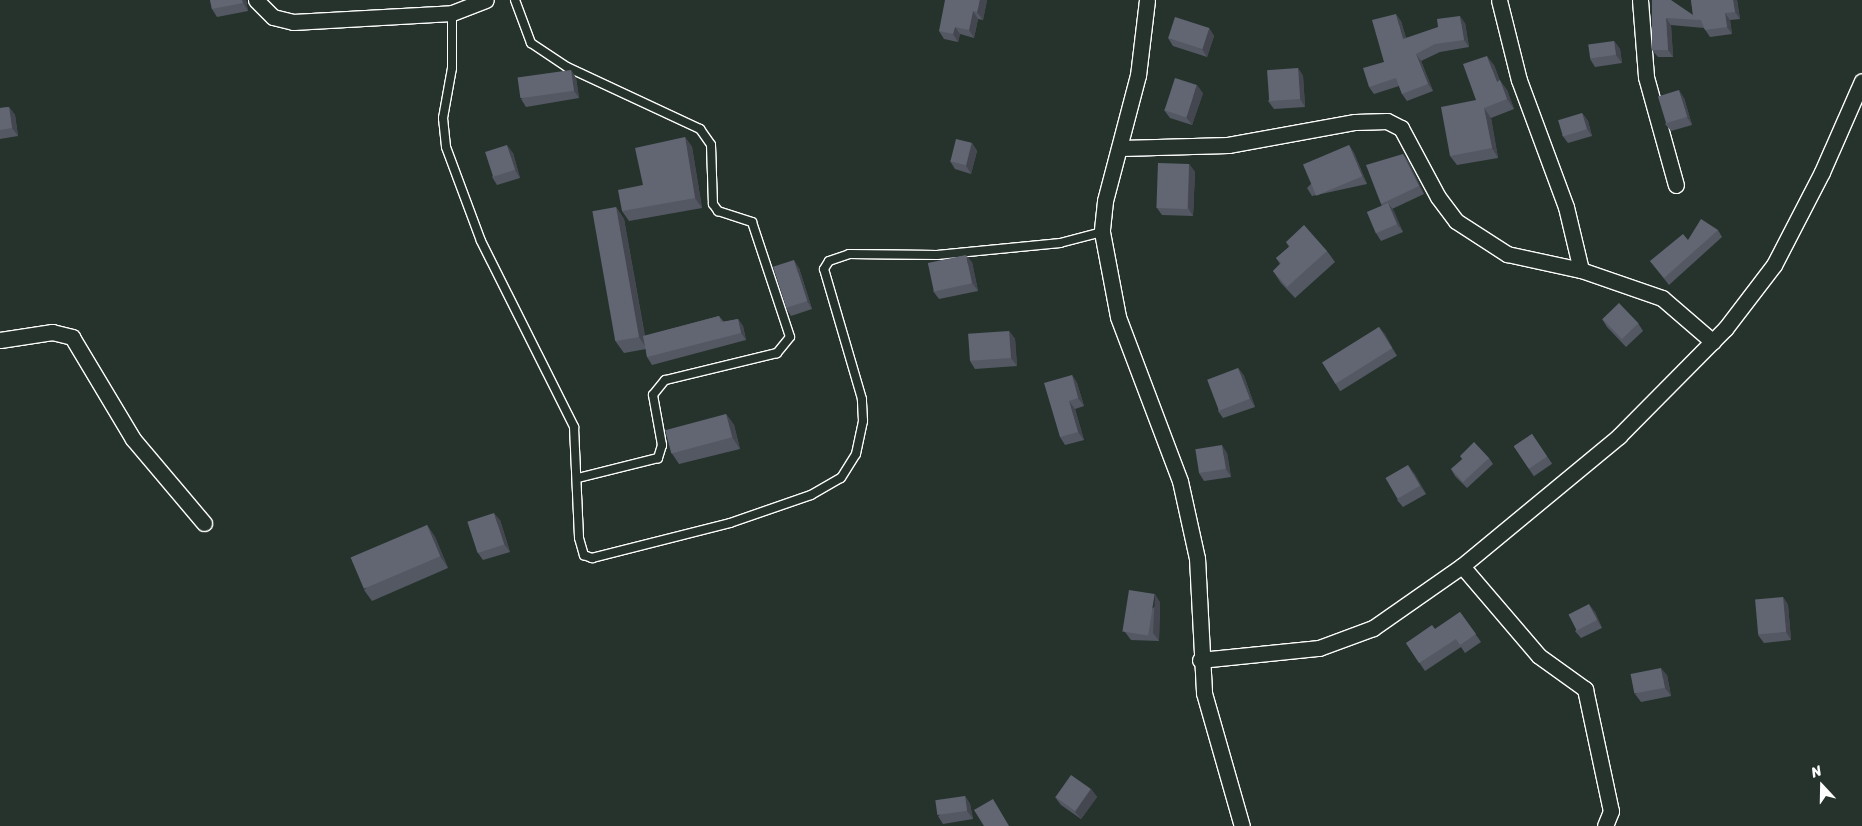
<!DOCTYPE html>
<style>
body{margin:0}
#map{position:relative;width:1862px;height:826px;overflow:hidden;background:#26332d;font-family:Sriracha,sans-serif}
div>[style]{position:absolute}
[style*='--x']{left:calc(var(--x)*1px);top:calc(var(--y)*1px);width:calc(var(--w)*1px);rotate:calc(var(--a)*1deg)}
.roads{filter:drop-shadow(1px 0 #fff) drop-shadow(-1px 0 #fff) drop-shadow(0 1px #fff) drop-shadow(0 -1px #fff)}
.service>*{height:8px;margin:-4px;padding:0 4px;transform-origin:4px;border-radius:4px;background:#26332d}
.minor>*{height:15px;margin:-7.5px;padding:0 7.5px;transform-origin:7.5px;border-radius:7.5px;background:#26332d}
.wall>*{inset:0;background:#545863;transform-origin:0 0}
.shaded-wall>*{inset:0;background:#454750}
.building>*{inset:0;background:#626673;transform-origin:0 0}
span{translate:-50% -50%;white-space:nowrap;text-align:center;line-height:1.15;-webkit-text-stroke:4px #26332d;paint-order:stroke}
.north{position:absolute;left:1797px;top:761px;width:50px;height:50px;-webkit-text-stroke:4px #26332d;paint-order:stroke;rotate:339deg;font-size:14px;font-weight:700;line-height:20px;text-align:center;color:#fff}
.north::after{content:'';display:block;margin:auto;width:18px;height:22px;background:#fff;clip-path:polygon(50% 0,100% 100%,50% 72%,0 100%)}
</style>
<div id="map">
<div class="roads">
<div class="service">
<div style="--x:515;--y:0;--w:46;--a:69.6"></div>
<div style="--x:531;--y:43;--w:43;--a:33.7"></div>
<div style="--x:567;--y:67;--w:147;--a:25"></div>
<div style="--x:700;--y:129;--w:19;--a:55"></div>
<div style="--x:711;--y:145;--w:59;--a:88.1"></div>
<div style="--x:713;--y:204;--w:9;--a:54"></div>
<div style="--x:718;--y:211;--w:36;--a:18"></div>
<div style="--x:752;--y:222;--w:121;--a:71.7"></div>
<div style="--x:790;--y:337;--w:21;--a:129"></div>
<div style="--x:777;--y:353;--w:115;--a:166.4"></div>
<div style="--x:665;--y:380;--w:19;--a:129"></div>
<div style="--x:653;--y:395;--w:51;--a:79.8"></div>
<div style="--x:662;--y:445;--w:14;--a:107"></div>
<div style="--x:658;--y:458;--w:82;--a:166"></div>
<div style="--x:452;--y:13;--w:55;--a:90"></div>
<div style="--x:452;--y:68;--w:51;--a:100.2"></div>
<div style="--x:443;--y:118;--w:29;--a:84"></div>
<div style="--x:446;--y:147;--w:100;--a:69.6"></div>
<div style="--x:481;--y:241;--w:208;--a:63.4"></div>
<div style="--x:574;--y:427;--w:111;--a:87.4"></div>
<div style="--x:579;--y:538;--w:18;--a:74"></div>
<div style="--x:584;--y:555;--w:9;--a:21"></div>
<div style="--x:592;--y:558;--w:142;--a:-14.2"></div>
<div style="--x:730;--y:523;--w:86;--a:-19.1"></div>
<div style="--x:811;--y:495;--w:34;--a:-30"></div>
<div style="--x:841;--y:478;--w:28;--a:-58"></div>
<div style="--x:856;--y:454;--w:34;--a:-78"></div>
<div style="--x:863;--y:421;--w:22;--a:-93"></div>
<div style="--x:862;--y:399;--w:135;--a:-106.3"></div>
<div style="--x:824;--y:269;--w:9;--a:-58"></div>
<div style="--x:829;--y:261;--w:21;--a:-19"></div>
<div style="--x:849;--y:254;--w:88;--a:0.7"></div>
<div style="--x:937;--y:255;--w:124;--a:-5.6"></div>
<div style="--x:1060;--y:243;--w:43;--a:-14.7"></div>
</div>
<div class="minor">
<div style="--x:256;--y:0;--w:24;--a:45"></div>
<div style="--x:273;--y:17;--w:21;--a:14"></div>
<div style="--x:293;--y:22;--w:159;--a:-3.2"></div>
<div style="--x:452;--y:13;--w:36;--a:-21"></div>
<div style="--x:1147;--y:0;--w:76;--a:96.8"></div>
<div style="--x:1138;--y:75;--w:130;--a:104.7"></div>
<div style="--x:1105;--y:201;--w:31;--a:96"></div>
<div style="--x:1102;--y:232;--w:86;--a:79.3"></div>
<div style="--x:1118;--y:317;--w:175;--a:69.3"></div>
<div style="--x:1180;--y:481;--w:79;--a:77.6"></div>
<div style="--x:1197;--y:558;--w:135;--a:87"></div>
<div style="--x:1204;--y:693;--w:138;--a:74.1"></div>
<div style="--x:1499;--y:0;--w:82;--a:76"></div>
<div style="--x:1519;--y:80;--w:135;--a:69.7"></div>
<div style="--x:1566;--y:207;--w:65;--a:76.6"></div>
<div style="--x:1640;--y:0;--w:77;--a:85.5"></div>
<div style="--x:1646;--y:77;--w:112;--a:74.5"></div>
<div style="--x:1121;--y:148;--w:107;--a:-1.6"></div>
<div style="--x:1228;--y:145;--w:129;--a:-10.3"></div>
<div style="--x:1355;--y:122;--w:32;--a:-2"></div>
<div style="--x:1387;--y:121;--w:16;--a:27"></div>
<div style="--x:1401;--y:128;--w:78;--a:61.8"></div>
<div style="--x:1438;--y:197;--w:30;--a:53"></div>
<div style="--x:1456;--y:221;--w:61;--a:32.9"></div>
<div style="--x:1507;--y:254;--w:76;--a:12.2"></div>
<div style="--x:1581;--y:270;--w:86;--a:19.1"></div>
<div style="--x:1662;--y:298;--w:67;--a:40.8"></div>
<div style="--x:0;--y:340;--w:53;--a:-8.7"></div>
<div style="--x:52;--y:332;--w:21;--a:14"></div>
<div style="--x:72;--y:337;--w:119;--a:59.1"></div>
<div style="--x:133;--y:439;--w:110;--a:49.8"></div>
<div style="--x:1462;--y:566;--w:118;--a:49.5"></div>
<div style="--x:1539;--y:656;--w:57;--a:35.7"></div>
<div style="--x:1585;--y:689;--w:125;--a:78"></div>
<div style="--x:1611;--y:811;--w:16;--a:112"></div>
<div style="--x:1200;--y:660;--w:120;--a:-5.8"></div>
<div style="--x:1319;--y:648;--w:58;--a:-20.3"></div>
<div style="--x:1373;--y:628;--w:108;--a:-34.9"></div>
<div style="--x:1462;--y:566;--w:204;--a:-39.6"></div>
<div style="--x:1619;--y:436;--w:151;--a:-45.3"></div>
<div style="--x:1725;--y:329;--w:81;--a:-52.6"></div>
<div style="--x:1774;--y:265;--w:105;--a:-62.7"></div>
<div style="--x:1822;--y:172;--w:99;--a:-66.3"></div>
</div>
</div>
<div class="wall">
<div style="clip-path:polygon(210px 0,246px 0,248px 11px,217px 17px,212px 9px)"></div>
<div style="clip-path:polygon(987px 0,983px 20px,978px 19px,974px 38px,960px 34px,958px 42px,944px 39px,939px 31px)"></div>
<div style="clip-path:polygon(1652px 0,1693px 15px,1691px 0,1737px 0,1740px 19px,1730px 20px,1732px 34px,1710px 37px,1704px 28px,1671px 25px,1673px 57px,1658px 57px,1652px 50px)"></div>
<div style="clip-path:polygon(1401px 21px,1406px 38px,1465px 23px,1469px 47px,1440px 52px,1421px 61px,1433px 91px,1407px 101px,1402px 94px,1399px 86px,1374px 94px,1369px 87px,1384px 62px)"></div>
<div style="clip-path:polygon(1209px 28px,1214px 36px,1207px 57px,1173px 46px,1168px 38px)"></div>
<div style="clip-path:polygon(1614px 41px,1620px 49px,1622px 63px,1595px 67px,1590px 59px)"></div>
<div style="clip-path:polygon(1494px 65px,1500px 81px,1507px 90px,1514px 109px,1491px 118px,1498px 158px,1457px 165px,1450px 156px,1476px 100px)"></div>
<div style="clip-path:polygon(1298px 68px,1303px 76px,1305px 107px,1274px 109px,1268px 101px)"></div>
<div style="clip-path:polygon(571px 70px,576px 78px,579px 98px,526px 107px,521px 99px)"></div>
<div style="clip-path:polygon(1203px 93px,1192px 125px,1170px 118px,1164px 110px)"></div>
<div style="clip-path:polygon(1684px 98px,1692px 125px,1671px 131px,1665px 124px)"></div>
<div style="clip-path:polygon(9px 107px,15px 115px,18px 136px,0 139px,0 108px)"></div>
<div style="clip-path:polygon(1582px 113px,1588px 121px,1592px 136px,1568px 143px,1562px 135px)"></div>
<div style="clip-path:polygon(685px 137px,692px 147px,702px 208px,629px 221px,622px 211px,643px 185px)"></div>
<div style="clip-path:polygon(972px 143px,977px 151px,971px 174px,955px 169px,950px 161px)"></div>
<div style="clip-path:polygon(1349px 145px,1354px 153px,1367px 184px,1312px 196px,1307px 188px)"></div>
<div style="clip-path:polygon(513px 153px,520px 178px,497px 185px,492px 177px)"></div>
<div style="clip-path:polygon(1403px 154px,1408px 161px,1424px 194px,1392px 209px,1403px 232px,1381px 241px,1376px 233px,1382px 206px,1381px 204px)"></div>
<div style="clip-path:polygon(1189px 164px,1195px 172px,1193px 216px,1162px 215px,1157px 208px)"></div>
<div style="clip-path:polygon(616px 207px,624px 219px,645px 336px,719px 316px,724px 322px,738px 319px,743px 326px,746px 340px,652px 365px,647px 357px,646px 349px,624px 353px,616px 342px)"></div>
<div style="clip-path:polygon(1718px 230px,1722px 237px,1669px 285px,1650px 261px,1688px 240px)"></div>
<div style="clip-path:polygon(1286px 242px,1327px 251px,1335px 262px,1295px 298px,1281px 283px,1273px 271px,1280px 264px,1276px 258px,1289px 247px)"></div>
<div style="clip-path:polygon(972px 262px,978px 291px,939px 299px,933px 291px)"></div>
<div style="clip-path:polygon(799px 268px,812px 309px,791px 316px,786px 308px)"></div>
<div style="clip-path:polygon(1602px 319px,1638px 323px,1643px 331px,1626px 347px,1607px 327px)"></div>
<div style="left:1379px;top:327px;width:34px;height:67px;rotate:58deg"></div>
<div style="clip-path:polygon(1009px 331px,1015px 339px,1017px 366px,975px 369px,970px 361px)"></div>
<div style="clip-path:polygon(1238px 368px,1244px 376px,1255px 407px,1223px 418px,1218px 411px)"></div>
<div style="clip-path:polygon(1072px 375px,1077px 383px,1084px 406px,1075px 409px,1084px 440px,1065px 445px,1060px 437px)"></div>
<div style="clip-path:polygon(726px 414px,734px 425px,740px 449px,679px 464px,671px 452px)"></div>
<div style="left:1532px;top:434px;width:36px;height:22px;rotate:56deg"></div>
<div style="clip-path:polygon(1227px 453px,1231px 477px,1204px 481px,1199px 473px)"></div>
<div style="clip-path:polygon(1460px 456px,1489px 458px,1493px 464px,1467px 488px,1455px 476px,1451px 469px,1462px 459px)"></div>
<div style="clip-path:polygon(1414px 473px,1426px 494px,1403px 507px,1397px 500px)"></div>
<div style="clip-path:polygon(500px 520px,510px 552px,483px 560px,478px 553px)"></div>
<div style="clip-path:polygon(427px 525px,435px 537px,448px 568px,372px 601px,364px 590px)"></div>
<div style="clip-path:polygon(1783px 597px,1788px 605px,1791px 640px,1764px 643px,1758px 635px)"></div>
<div style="clip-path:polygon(1160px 602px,1159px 641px,1131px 640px,1125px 632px)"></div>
<div style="clip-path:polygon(1460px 612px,1481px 642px,1465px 653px,1461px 647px,1425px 671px,1406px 643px,1435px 629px)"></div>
<div style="clip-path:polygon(1595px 612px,1602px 628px,1581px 638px,1575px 631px)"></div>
<div style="clip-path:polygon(1667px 675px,1671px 696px,1641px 702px,1635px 694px)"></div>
<div style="clip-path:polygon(1091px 789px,1097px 797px,1081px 819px,1061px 805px,1055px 797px)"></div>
<div style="clip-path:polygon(965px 796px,970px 804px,973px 819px,943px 824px,938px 816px)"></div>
</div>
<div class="shaded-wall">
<div style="clip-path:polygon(242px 0,246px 0,248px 11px,243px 3px)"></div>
<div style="clip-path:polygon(980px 0,987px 0,983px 20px,977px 12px)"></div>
<div style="clip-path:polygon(1733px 0,1737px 0,1740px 19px,1735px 12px)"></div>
<div style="clip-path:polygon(973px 11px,978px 19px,974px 38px,969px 30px)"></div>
<div style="clip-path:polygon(1725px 13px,1730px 20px,1732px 34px,1727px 27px)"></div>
<div style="clip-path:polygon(1396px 14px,1401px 21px,1408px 46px,1403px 39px)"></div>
<div style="clip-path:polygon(1460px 16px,1465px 23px,1469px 47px,1464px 40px)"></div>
<div style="clip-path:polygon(1666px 18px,1671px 25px,1673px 57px,1668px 50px)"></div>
<div style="clip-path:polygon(955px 27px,960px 34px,958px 42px,953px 34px)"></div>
<div style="clip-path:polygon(1209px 28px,1214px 36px,1207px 57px,1202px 49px)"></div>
<div style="clip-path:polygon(1614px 41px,1620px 49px,1622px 63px,1616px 55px)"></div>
<div style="clip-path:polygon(1416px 54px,1421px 61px,1433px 91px,1428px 84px)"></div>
<div style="clip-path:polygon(1487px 56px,1494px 65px,1503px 91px,1497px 82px)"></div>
<div style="clip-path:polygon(1298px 68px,1303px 76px,1305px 107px,1300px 99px)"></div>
<div style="clip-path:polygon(571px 70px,576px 78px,579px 98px,574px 91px)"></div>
<div style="clip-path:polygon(1500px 80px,1507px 90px,1514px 109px,1507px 99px)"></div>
<div style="clip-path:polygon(1197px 85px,1203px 93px,1192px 125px,1186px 117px)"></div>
<div style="clip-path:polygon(1679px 90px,1684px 98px,1692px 125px,1687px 117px)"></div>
<div style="clip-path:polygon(9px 107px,15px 115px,18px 136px,12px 128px)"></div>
<div style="clip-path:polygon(1484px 108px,1491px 118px,1498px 158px,1492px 148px)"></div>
<div style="clip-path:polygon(1582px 113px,1588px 121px,1592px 136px,1587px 129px)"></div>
<div style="clip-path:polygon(685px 137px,692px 147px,702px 208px,695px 198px)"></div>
<div style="clip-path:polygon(972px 143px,977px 151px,971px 174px,966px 166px)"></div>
<div style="clip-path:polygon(507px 145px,513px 153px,520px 178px,515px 170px)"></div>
<div style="clip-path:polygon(1349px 145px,1354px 153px,1367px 184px,1362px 176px)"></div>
<div style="clip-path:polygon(1403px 154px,1408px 161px,1424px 194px,1419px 186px)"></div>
<div style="clip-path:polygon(1189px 164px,1195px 172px,1193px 216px,1188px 208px)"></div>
<div style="clip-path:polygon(1388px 203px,1394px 211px,1403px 232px,1397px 224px)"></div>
<div style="clip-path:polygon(616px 207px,624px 219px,647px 349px,639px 337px)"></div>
<div style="clip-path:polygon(966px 255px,972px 262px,978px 291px,972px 283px)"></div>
<div style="clip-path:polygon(794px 260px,799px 268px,812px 309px,807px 301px)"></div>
<div style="clip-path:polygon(738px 319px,743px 326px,746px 340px,741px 333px)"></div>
<div style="clip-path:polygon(1379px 327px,1385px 334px,1397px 356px,1392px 348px)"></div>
<div style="clip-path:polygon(1009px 331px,1015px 339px,1017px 366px,1011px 358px)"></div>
<div style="clip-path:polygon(1238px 368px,1244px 376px,1255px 407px,1250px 399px)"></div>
<div style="clip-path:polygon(1072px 375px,1077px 383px,1084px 406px,1078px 398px)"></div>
<div style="clip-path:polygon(1069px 401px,1075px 409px,1084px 440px,1078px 432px)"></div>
<div style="clip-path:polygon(726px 414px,734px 425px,740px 449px,732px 437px)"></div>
<div style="clip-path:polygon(1222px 445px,1227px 453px,1231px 477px,1226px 469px)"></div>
<div style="clip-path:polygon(1408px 465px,1414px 473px,1426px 494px,1420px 486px)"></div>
<div style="clip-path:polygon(494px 513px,500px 520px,510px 552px,504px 544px)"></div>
<div style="clip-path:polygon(427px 525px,435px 537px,448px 568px,440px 556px)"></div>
<div style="clip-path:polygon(1155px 594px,1160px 602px,1159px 641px,1153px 633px)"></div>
<div style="clip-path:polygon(1783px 597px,1788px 605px,1791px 640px,1786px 632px)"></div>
<div style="clip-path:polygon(1589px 604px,1595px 612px,1602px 628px,1597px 620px)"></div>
<div style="clip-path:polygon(1661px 668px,1667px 675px,1671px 696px,1665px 688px)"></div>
<div style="clip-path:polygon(1091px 789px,1097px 797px,1081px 819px,1075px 812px)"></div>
<div style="clip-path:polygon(965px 796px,970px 804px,973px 819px,967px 811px)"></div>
</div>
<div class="building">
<div style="clip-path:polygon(210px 0,242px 0,243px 3px,212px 9px)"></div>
<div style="clip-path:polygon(945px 0,980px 0,977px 12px,973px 11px,969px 30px,955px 27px,953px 34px,939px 31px)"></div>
<div style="clip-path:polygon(1652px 0,1671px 0,1693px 15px,1691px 0,1733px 0,1735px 12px,1725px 13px,1727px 27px,1705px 30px,1701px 20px,1666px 18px,1668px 50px,1652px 50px)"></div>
<div style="clip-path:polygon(1396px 14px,1403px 39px,1438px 27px,1437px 19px,1460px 16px,1464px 40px,1435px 44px,1416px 54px,1428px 84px,1402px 94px,1396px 78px,1369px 87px,1363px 68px,1384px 62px,1372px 20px)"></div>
<div style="left:1175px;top:17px;width:36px;height:22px;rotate:18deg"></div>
<div style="left:1614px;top:41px;width:14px;height:26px;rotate:82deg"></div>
<div style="clip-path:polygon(1487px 56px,1497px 82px,1500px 80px,1507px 99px,1484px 108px,1492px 148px,1450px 156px,1441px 107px,1476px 100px,1463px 64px)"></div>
<div style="left:1298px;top:68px;width:31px;height:31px;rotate:86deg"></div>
<div style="left:571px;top:70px;width:21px;height:54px;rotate:82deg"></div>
<div style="left:1175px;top:78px;width:23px;height:34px;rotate:18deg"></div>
<div style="left:1679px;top:90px;width:28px;height:22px;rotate:73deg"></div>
<div style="clip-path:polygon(9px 107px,12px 128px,0 130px,0 108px)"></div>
<div style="left:1582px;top:113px;width:17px;height:25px;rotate:73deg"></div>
<div style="clip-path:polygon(685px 137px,695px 198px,622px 211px,618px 190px,643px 185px,635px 148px)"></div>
<div style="left:956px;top:139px;width:16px;height:23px;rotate:14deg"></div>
<div style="left:507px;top:145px;width:26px;height:23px;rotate:72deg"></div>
<div style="left:1349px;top:145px;width:34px;height:50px;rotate:67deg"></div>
<div style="clip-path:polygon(1403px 154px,1419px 186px,1381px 204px,1366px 165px)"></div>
<div style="left:1158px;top:163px;width:31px;height:45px;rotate:2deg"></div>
<div style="left:1388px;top:203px;width:23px;height:23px;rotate:67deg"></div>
<div style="left:616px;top:207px;width:132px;height:24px;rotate:80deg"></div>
<div style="clip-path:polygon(1701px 219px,1718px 230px,1664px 278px,1650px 261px,1683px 234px,1688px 240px)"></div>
<div style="clip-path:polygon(1304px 225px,1327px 251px,1287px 287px,1273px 271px,1281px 263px,1276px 258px,1290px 246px,1286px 242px)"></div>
<div style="left:966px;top:255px;width:29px;height:39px;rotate:78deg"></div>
<div style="left:794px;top:260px;width:43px;height:22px;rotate:72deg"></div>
<div style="left:1619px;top:303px;width:28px;height:23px;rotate:46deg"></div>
<div style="clip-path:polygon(719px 316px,721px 322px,738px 319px,741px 333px,647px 357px,643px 336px)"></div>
<div style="left:1379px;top:327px;width:25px;height:67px;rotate:58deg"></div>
<div style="left:1009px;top:331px;width:27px;height:41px;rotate:86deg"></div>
<div style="left:1238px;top:368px;width:33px;height:33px;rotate:69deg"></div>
<div style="clip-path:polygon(1072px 375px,1078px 398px,1069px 401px,1078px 432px,1060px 437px,1044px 383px)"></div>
<div style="left:726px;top:414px;width:24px;height:63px;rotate:75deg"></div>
<div style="left:1532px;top:434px;width:27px;height:22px;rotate:56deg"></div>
<div style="clip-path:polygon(1474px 442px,1489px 458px,1463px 482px,1451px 469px,1463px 459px,1460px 456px)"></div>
<div style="left:1222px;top:445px;width:24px;height:27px;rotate:81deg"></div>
<div style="left:1408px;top:465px;width:24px;height:26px;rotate:60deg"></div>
<div style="left:494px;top:513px;width:33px;height:28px;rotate:72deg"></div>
<div style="left:427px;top:525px;width:34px;height:83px;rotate:67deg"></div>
<div style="left:1129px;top:590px;width:26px;height:42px;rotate:9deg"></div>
<div style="left:1783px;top:597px;width:35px;height:28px;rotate:85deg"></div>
<div style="left:1589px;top:604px;width:18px;height:23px;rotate:63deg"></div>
<div style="clip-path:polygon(1460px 612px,1476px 634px,1460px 645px,1456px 639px,1419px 663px,1406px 643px,1432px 625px,1435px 629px)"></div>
<div style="left:1661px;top:668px;width:20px;height:31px;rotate:79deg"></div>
<div style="left:1071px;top:775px;width:24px;height:27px;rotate:35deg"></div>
<div style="left:965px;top:796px;width:15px;height:30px;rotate:82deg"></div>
<div style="clip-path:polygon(993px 799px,1009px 826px,984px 826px,974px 810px)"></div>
</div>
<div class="north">N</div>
</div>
